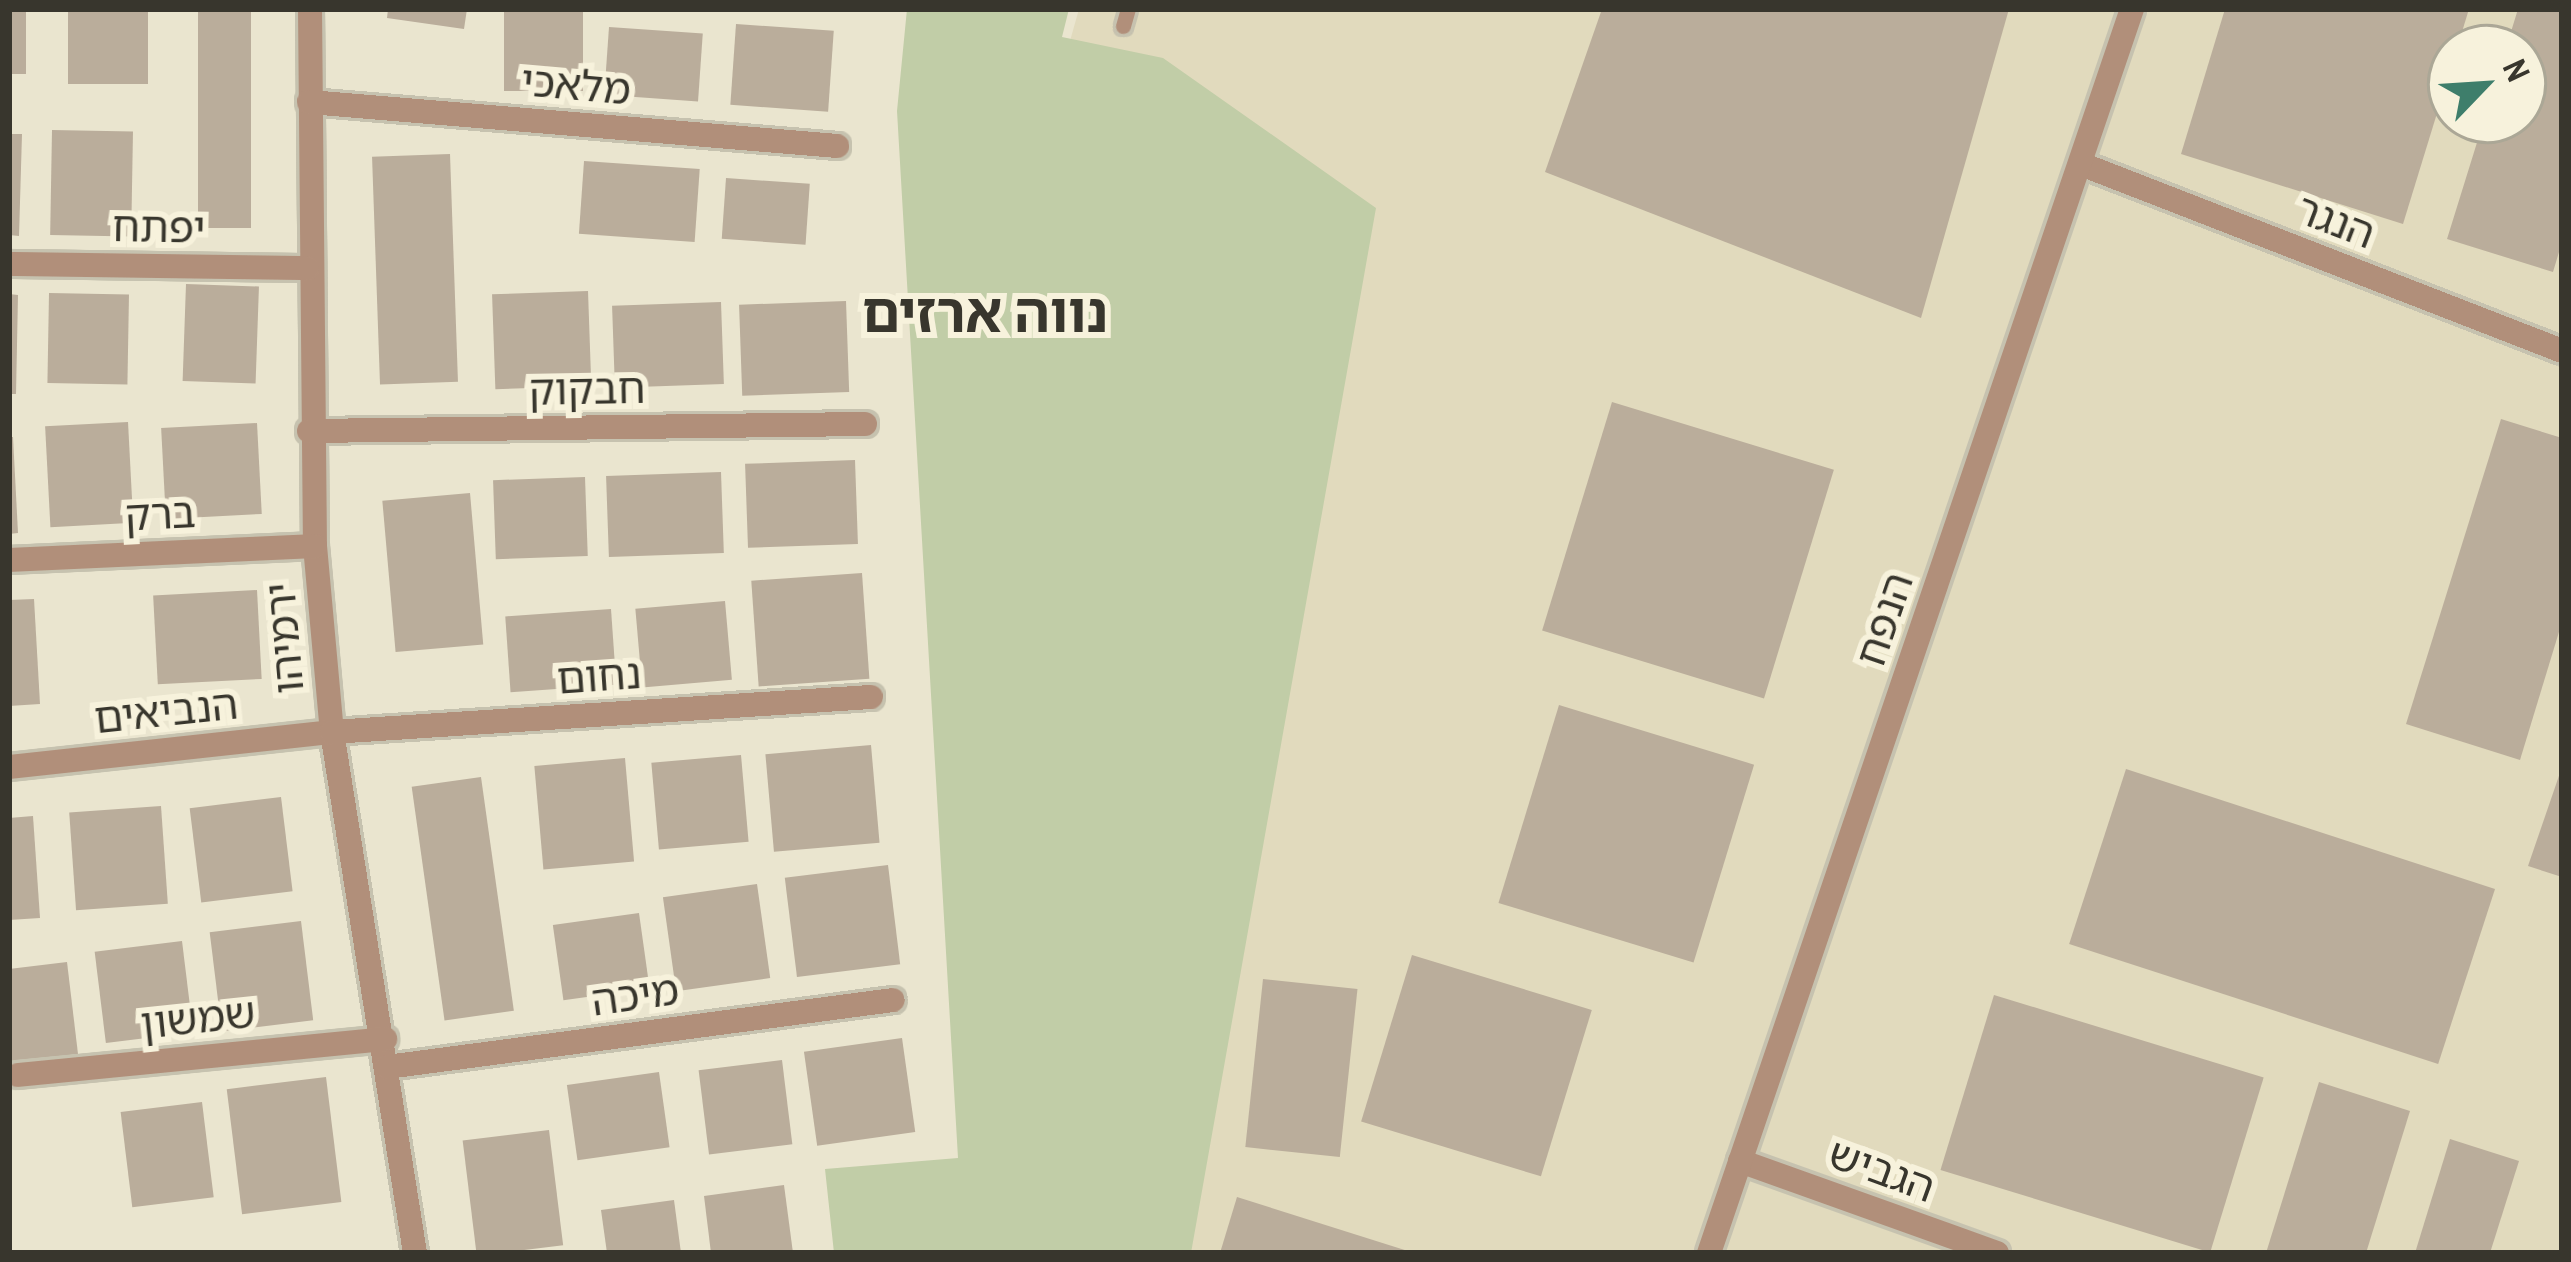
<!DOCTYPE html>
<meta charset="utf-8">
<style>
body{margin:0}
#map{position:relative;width:2571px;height:1262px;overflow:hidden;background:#eae5cf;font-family:"Archivo Narrow","Noto Sans Hebrew",sans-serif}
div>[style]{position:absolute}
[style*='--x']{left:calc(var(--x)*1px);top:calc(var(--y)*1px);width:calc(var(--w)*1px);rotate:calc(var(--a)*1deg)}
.built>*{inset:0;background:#e1dabd}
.green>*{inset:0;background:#c1cda7}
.building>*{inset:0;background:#baad9b;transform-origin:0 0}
.roads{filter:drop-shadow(3px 0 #c6c2af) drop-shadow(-3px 0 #c6c2af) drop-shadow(0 3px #c6c2af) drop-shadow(0 -3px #c6c2af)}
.lane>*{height:15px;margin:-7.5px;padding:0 7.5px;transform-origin:7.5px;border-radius:7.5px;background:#b18f7a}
.street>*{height:24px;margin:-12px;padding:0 12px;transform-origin:12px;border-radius:12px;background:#b18f7a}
span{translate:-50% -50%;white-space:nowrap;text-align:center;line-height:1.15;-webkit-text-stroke:12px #f7f2dc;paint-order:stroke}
.street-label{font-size:42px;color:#38362d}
.district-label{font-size:54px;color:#38362d;font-weight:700}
.frame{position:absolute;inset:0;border:12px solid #38362d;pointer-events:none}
.north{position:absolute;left:2427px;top:24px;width:120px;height:120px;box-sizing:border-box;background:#f7f2dc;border:3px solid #aba796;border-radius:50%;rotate:65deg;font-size:33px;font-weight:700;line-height:48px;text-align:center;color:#38362d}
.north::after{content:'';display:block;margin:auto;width:42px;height:54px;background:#3e7e6b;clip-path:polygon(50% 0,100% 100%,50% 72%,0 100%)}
</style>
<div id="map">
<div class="built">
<div style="clip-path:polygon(evenodd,1079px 9px,2562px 9px,2562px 1253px,1118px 1253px,1048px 119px,1079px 9px,2451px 48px,2523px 48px,2523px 120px,2451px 120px,2451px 48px)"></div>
</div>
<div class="green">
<div style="clip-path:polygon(907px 9px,1069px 9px,1062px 37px,1163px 58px,1376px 208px,1191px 1253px,834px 1253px,825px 1169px,958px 1158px,897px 111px)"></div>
</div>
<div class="building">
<div style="left:9px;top:9px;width:17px;height:65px"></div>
<div style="left:68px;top:9px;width:80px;height:75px"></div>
<div style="left:198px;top:9px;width:53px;height:219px"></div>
<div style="clip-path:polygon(388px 9px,467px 9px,464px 29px,387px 18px)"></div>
<div style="left:504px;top:9px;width:79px;height:82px"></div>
<div style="clip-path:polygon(1602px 9px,2009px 9px,1921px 318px,1545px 172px)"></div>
<div style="clip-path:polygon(2225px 9px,2469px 9px,2403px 224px,2181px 154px)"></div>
<div style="clip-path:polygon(2518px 9px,2562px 9px,2562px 242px,2553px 272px,2447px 239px,2484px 120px,2523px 120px,2523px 48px,2506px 48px)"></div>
<div style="left:736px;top:24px;width:98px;height:81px;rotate:4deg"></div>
<div style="left:609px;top:27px;width:94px;height:68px;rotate:4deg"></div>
<div style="left:52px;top:130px;width:81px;height:105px;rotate:1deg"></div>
<div style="clip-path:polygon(9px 134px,22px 134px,19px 236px,9px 235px)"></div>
<div style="left:450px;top:154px;width:228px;height:78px;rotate:88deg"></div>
<div style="left:584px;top:161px;width:116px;height:73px;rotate:4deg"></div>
<div style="left:726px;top:178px;width:84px;height:61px;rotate:4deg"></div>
<div style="left:186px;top:284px;width:73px;height:97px;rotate:2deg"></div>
<div style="left:588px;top:291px;width:95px;height:96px;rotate:88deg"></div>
<div style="left:49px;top:293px;width:80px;height:90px;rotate:1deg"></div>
<div style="clip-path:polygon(9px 294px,18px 295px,16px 394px,9px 394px)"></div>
<div style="left:846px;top:301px;width:91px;height:107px;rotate:88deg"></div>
<div style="left:721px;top:302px;width:82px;height:109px;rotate:88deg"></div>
<div style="left:1612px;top:402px;width:232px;height:239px;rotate:17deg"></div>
<div style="clip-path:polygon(2501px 419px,2562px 438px,2562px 622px,2520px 760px,2406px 724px)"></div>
<div style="left:128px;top:422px;width:101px;height:83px;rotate:87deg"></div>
<div style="left:257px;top:423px;width:91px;height:96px;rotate:87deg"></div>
<div style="clip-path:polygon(9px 437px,13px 437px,18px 533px,9px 534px)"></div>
<div style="left:855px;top:460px;width:84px;height:110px;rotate:88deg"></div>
<div style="left:721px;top:472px;width:81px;height:115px;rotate:88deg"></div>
<div style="left:585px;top:477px;width:79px;height:92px;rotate:88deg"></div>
<div style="left:470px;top:493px;width:152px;height:88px;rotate:85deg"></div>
<div style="left:862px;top:573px;width:106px;height:111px;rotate:86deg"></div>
<div style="left:257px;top:590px;width:89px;height:104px;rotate:87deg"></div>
<div style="clip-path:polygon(34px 599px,40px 704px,9px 706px,9px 600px)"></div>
<div style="left:725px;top:601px;width:79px;height:90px;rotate:85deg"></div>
<div style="left:611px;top:609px;width:76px;height:106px;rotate:86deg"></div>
<div style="left:1559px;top:705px;width:204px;height:207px;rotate:17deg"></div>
<div style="left:871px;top:745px;width:98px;height:106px;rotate:85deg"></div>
<div style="left:741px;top:755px;width:87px;height:90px;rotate:85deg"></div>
<div style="left:625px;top:758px;width:104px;height:91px;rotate:85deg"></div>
<div style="left:2126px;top:769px;width:388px;height:184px;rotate:18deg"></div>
<div style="clip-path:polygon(2561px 770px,2562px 770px,2562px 877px,2528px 866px)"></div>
<div style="left:481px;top:777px;width:236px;height:70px;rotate:82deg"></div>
<div style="left:281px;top:797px;width:95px;height:92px;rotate:83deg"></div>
<div style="left:161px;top:806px;width:98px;height:92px;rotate:86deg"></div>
<div style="clip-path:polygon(33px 816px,40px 918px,9px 920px,9px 818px)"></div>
<div style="left:888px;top:865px;width:100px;height:104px;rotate:83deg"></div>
<div style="left:757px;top:884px;width:95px;height:95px;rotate:82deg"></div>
<div style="left:639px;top:913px;width:76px;height:87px;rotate:82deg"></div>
<div style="left:301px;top:921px;width:100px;height:92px;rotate:83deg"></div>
<div style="left:182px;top:941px;width:92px;height:88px;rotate:83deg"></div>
<div style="left:1412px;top:955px;width:188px;height:174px;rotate:17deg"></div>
<div style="clip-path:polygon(67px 962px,78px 1054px,9px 1063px,9px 969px)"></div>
<div style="left:1263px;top:979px;width:95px;height:169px;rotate:6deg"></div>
<div style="left:1994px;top:995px;width:282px;height:183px;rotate:17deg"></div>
<div style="left:902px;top:1038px;width:95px;height:99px;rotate:82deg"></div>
<div style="left:782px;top:1060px;width:85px;height:84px;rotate:83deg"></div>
<div style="left:659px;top:1072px;width:76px;height:93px;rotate:82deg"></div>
<div style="left:326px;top:1077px;width:126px;height:100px;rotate:83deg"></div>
<div style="clip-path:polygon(2319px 1082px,2410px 1111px,2366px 1253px,2266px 1253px)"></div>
<div style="left:202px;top:1102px;width:96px;height:82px;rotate:83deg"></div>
<div style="left:549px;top:1130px;width:116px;height:87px;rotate:83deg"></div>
<div style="clip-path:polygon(2450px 1139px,2519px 1161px,2490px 1253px,2415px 1253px)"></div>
<div style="clip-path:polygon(784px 1185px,793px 1253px,711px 1253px,704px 1196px)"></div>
<div style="clip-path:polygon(1237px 1197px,1411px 1252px,1411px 1253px,1220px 1253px)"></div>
<div style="clip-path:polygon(674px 1200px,681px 1253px,607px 1253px,601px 1210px)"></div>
</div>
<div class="roads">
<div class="lane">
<div style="--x:1123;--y:26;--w:18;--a:-74"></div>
</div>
<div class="street">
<div style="--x:310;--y:9;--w:537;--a:89.47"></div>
<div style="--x:315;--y:546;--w:187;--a:84.8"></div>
<div style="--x:332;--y:732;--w:528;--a:80.95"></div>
<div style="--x:309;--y:102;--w:530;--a:4.76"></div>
<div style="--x:2081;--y:164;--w:516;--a:21.24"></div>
<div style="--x:9;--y:264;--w:298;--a:0.8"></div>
<div style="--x:309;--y:431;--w:556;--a:-0.72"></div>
<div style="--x:9;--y:560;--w:306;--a:-2.6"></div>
<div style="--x:9;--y:767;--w:325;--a:-6.2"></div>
<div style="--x:332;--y:732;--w:540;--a:-3.72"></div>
<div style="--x:387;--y:1067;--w:510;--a:-7.54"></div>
<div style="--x:18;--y:1075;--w:369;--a:-5.6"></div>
<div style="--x:1740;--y:1161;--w:273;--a:19.7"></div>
<div style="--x:1709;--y:1253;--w:1314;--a:-71.22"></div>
</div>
</div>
<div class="street-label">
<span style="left:576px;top:85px;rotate:5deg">מלאכי</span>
<span style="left:2336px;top:221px;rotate:21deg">הנגר</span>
<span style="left:159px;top:227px;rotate:1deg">יפתח</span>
<span style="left:587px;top:389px;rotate:-1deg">חבקוק</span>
<span style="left:160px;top:514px;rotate:-3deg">ברק</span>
<span style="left:1884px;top:619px;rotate:-71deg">הנפח</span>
<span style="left:284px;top:638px;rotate:-95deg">ירמיהו</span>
<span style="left:599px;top:676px;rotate:-4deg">נחום</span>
<span style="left:166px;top:711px;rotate:-6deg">הנביאים</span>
<span style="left:635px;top:995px;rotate:-8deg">מיכה</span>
<span style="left:198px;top:1018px;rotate:-6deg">שמשון</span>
<span style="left:1882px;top:1170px;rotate:20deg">הגביש</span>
</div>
<div class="district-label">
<span style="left:985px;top:313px">נווה ארזים</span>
</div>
<div class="frame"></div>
<div class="north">N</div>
</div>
